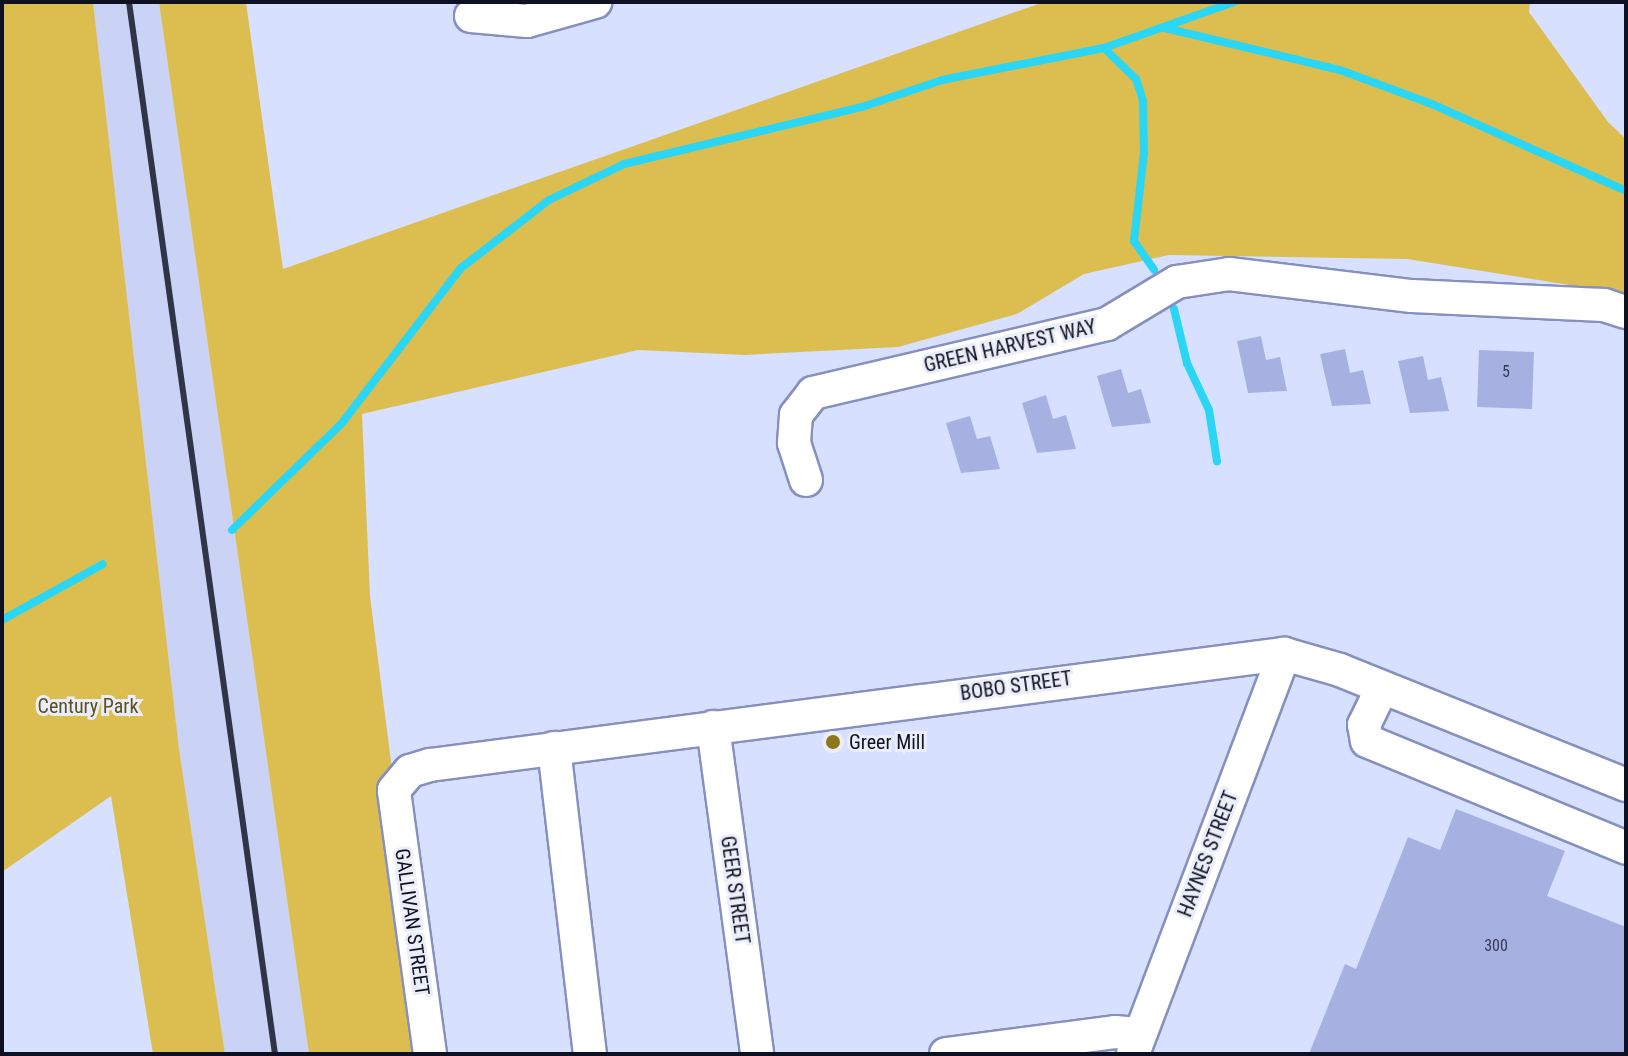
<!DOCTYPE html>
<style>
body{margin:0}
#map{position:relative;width:1628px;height:1056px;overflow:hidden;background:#d8e0ff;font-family:"Roboto Condensed",sans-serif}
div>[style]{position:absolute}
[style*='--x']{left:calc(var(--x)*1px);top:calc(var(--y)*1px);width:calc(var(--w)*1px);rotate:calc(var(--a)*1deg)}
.built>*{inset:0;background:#cad3f6}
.green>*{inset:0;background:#dcbe50}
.stream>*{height:8px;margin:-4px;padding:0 4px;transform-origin:4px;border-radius:4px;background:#2bd5f4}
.building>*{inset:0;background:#a6b1e2;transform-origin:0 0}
.roads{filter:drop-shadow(2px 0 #8590bf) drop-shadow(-2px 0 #8590bf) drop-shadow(0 2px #8590bf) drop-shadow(0 -2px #8590bf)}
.minor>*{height:32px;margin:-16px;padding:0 16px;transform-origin:16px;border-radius:16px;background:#fff}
.rail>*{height:6px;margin:-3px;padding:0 3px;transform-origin:3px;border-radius:3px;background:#303447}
.dots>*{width:22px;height:22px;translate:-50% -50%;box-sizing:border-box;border:4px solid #ebeef9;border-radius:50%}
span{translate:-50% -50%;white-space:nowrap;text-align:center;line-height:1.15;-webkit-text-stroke:6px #ebeef9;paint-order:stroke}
.number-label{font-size:16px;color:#343952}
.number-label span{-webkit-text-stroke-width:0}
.street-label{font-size:20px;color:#0e1122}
.park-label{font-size:20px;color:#5c4f22}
.poi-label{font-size:20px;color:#0e1122}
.left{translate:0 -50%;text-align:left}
.frame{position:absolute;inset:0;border:4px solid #0e1122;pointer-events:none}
</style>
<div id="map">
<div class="built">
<div style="clip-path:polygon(93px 2px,159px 2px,309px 1054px,225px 1054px,179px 749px)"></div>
</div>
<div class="green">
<div style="clip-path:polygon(2px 2px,93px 2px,179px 749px,225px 1054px,153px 1054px,111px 796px,2px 872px)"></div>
<div style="clip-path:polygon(159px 2px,246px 2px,283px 269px,1044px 2px,1530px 2px,1529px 12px,1608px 122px,1626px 139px,1626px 294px,1407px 259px,1169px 255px,1084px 274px,1017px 314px,898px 347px,745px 355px,638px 350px,362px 414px,370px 596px,428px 1054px,309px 1054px)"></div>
</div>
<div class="stream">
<div style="--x:1165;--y:28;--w:180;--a:13.5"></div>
<div style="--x:1340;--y:70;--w:100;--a:20.4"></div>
<div style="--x:1434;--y:105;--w:210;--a:24.1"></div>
<div style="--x:1104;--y:48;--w:45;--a:44.1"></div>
<div style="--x:1136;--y:79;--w:23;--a:72"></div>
<div style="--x:1143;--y:101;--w:52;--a:88.9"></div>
<div style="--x:1144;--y:153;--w:89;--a:96.5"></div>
<div style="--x:1134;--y:241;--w:35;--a:55"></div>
<div style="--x:1174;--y:309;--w:56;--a:76.5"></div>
<div style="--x:1187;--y:363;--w:52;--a:64.9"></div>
<div style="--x:1209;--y:410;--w:52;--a:81.1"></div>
<div style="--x:232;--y:530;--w:153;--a:-44.2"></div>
<div style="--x:342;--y:423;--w:195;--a:-52.5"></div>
<div style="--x:461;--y:268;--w:111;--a:-37.7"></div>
<div style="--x:549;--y:200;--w:83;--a:-25.6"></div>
<div style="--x:624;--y:164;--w:245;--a:-13.5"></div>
<div style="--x:862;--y:107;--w:84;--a:-18.6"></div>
<div style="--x:942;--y:80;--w:165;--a:-11.2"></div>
<div style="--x:1104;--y:48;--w:138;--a:-19.5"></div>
<div style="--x:2;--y:620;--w:115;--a:-29"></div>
</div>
<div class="building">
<div style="clip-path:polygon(1261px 336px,1266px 360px,1280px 357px,1287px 391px,1248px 393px,1237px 341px)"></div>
<div style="clip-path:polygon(1345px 349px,1350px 373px,1363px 370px,1371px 404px,1332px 406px,1320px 354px)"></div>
<div style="left:1534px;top:352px;width:57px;height:55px;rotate:92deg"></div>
<div style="clip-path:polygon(1423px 356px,1428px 380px,1441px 377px,1449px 411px,1410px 413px,1398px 361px)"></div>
<div style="clip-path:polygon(1121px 369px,1128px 393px,1141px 389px,1151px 423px,1112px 427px,1097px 376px)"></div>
<div style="clip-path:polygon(1046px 395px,1053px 419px,1066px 415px,1076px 449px,1037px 453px,1022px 403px)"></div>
<div style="clip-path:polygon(970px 416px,977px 439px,990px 436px,1000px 469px,961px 473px,946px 423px)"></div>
<div style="clip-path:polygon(1456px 809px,1565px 851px,1547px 896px,1626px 927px,1626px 1054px,1309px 1054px,1345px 964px,1356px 969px,1408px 837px,1440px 850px)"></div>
</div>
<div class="roads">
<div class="minor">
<div style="--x:471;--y:16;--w:56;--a:5.1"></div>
<div style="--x:527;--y:21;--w:71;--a:-15.6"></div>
<div style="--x:806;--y:480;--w:39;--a:-108"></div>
<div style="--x:794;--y:443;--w:28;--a:-86"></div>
<div style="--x:796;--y:415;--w:28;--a:-52"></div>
<div style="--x:813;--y:393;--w:302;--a:-13.2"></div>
<div style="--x:1107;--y:324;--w:82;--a:-31"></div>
<div style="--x:1177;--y:282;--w:53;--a:-8.7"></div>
<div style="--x:1229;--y:274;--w:184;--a:6.9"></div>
<div style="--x:1412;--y:296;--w:192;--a:2.7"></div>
<div style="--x:1604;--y:305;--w:23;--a:18"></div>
<div style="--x:1382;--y:688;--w:41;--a:115.9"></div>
<div style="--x:1364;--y:725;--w:16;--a:79"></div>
<div style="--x:1367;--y:741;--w:280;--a:22.4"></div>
<div style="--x:713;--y:727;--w:330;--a:82.3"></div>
<div style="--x:554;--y:748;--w:308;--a:83.3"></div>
<div style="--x:430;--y:1054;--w:266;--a:-97.8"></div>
<div style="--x:394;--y:790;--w:25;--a:-50"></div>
<div style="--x:410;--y:771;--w:21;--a:-17"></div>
<div style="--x:430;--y:765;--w:861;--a:-7.41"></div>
<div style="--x:1284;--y:654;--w:58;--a:15.9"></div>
<div style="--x:1340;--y:670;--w:308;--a:21.9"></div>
<div style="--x:946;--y:1054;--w:170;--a:-7.4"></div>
<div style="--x:1115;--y:1032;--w:23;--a:5"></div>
<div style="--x:1133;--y:1054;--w:428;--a:-69.3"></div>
</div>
</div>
<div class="rail">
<div style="--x:129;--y:2;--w:1062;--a:82.1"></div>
</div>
<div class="dots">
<div style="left:833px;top:742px;background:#8d771b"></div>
</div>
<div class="number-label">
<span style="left:1506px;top:372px">5</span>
<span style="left:1496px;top:946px">300</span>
</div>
<div class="street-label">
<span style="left:1010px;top:346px;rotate:-13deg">GREEN HARVEST WAY</span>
<span style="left:1016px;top:686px;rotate:-8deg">BOBO STREET</span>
<span style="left:1208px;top:854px;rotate:-69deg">HAYNES STREET</span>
<span style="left:735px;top:890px;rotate:82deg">GEER STREET</span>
<span style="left:412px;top:922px;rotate:82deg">GALLIVAN STREET</span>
</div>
<div class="park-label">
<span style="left:88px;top:706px">Century Park</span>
</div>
<div class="poi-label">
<span class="left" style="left:849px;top:742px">Greer Mill</span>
</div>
<div class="frame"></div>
</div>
